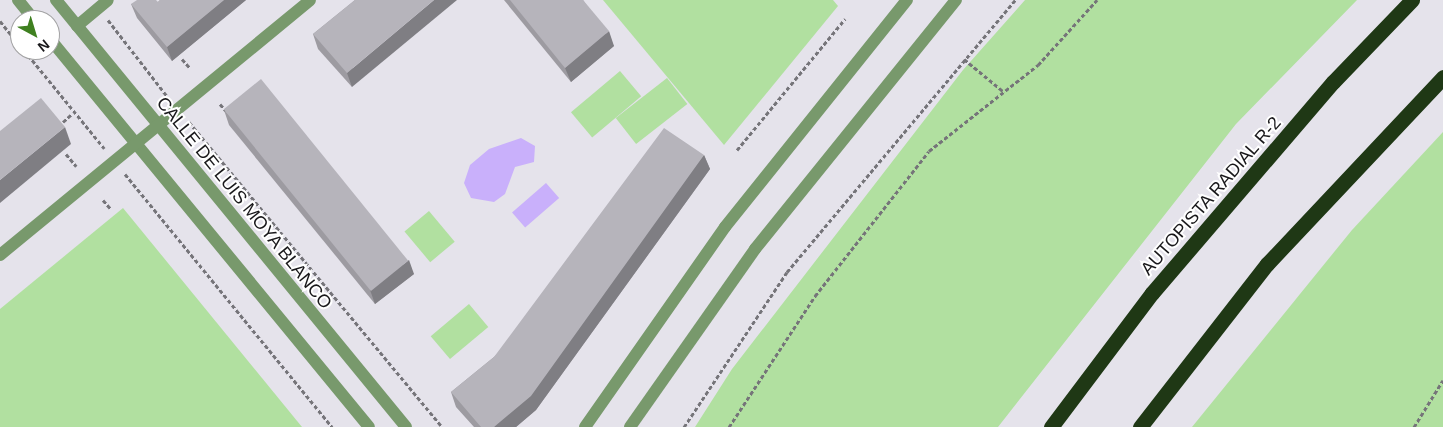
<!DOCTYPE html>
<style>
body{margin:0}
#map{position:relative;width:1443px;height:427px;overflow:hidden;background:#e5e3eb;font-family:Helvetica,sans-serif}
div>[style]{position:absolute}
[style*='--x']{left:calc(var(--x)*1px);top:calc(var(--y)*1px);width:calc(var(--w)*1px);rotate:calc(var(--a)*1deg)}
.green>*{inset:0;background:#b1e0a0;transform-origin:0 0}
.water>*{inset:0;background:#c9b0fb;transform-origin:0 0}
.path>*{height:3px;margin-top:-1.5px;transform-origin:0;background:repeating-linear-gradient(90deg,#757479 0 4px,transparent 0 6.5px)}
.minor>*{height:12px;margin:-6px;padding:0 6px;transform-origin:6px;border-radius:6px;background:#78996c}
.highway>*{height:15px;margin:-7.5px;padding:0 7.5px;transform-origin:7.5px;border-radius:7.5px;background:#1f3815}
.wall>*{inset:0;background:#9d9ba1}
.shaded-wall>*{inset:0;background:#7f7e83}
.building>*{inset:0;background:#b6b4bb;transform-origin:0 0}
span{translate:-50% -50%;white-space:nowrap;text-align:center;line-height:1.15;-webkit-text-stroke:4px #fff;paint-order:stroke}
.street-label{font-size:18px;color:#19181b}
.north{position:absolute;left:10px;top:10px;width:50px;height:50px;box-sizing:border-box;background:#fff;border:1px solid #a3a3a4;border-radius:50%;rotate:141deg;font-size:14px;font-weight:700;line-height:20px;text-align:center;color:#19181b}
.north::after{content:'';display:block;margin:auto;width:18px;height:22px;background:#3f8020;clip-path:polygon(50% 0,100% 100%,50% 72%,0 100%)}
</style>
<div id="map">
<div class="green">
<div style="clip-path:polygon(603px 0,833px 0,838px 6px,724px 145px)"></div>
<div style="clip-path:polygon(1025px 0,1357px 0,1236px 124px,998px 427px,695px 427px,732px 369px,963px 70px)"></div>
<div style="left:620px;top:71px;width:33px;height:64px;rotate:50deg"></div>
<div style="left:667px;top:78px;width:33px;height:65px;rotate:52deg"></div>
<div style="clip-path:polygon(1443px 132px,1443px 427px,1192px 427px,1352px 230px)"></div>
<div style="clip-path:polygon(123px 208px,302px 427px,0 427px,0 309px)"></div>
<div style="left:429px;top:211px;width:40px;height:32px;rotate:50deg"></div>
<div style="left:469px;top:304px;width:30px;height:50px;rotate:50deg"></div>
</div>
<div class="water">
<div style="clip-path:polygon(521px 138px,535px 146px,534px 162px,515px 167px,505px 194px,494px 202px,471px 198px,464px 183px,470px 165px,489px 149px)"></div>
<div style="left:546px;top:183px;width:20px;height:45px;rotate:49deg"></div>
</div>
<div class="path">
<div style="--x:108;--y:20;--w:96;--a:52.2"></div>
<div style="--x:0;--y:21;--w:32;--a:51"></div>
<div style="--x:24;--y:50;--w:127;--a:50.8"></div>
<div style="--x:182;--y:59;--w:12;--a:48"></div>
<div style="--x:964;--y:59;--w:52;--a:39.5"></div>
<div style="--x:220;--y:104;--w:9;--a:49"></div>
<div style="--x:63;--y:122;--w:12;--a:-42"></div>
<div style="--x:189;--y:122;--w:396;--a:50.3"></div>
<div style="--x:737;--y:150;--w:170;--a:-50.5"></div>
<div style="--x:66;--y:154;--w:16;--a:50"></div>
<div style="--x:125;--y:174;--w:327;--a:50.7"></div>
<div style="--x:103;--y:200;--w:11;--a:49"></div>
<div style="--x:684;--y:427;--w:186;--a:-56.4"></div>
<div style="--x:787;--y:272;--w:355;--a:-50"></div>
<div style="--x:729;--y:427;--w:157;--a:-56.7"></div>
<div style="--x:815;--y:296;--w:184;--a:-51.8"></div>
<div style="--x:929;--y:151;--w:139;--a:-38.3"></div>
<div style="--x:1038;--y:65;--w:88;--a:-47.8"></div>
<div style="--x:1414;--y:427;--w:55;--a:-58.3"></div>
</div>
<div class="minor">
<div style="--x:18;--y:0;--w:26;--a:51"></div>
<div style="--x:56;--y:0;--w:552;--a:50.66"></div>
<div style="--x:77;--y:26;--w:40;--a:-40"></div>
<div style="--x:50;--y:39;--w:502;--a:50.57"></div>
<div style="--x:0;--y:255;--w:401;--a:-39.4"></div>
<div style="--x:585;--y:427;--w:244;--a:-55"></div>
<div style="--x:725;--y:227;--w:291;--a:-51.3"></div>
<div style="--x:630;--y:427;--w:218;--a:-54.9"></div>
<div style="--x:755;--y:249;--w:320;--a:-51.1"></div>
</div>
<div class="highway">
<div style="--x:1051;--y:427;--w:168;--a:-53"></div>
<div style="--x:1152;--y:293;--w:278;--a:-49.4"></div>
<div style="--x:1333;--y:82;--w:114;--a:-46.1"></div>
<div style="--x:1140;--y:427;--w:207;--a:-52.1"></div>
<div style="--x:1267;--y:264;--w:257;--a:-46.7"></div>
</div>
<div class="wall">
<div style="clip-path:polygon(160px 0,246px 0,172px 61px,137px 18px,131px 4px,158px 2px)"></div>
<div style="clip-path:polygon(355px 0,352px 87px,318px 49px,313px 34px)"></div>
<div style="clip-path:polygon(504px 0,583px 0,614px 46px,571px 82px)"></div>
<div style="clip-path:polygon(224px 110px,414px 274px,375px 304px,229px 125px)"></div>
<div style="clip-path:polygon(704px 155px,710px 169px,536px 410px,516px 427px,474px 427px,456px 407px,451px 392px,494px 357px)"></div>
</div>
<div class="shaded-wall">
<div style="clip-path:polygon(224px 0,246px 0,172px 61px,167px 47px)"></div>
<div style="clip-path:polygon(434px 0,457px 0,352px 87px,347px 73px)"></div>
<div style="clip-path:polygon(609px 31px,614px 46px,571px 82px,565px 68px)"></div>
<div style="clip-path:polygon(65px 127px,71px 144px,0 203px,0 180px)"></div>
<div style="clip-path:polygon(704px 155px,710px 169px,536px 410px,516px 427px,494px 427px)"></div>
<div style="clip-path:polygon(409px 260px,414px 274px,375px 304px,370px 290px)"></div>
</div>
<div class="building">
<div style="clip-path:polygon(137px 0,156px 0,158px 2px,160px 0,224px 0,167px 47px,131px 4px)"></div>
<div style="clip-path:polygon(355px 0,434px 0,347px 73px,313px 34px)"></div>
<div style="clip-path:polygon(510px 0,583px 0,609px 31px,565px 68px)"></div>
<div style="left:261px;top:79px;width:234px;height:48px;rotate:51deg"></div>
<div style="clip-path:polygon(41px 98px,65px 127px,0 180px,0 131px)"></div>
<div style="clip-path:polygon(664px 128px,704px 155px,531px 396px,494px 427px,481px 427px,451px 392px,494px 357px)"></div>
</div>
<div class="street-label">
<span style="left:1211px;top:196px;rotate:-49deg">AUTOPISTA RADIAL R-2</span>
<span style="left:244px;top:203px;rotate:51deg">CALLE DE LUIS MOYA BLANCO</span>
</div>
<div class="north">N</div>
</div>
